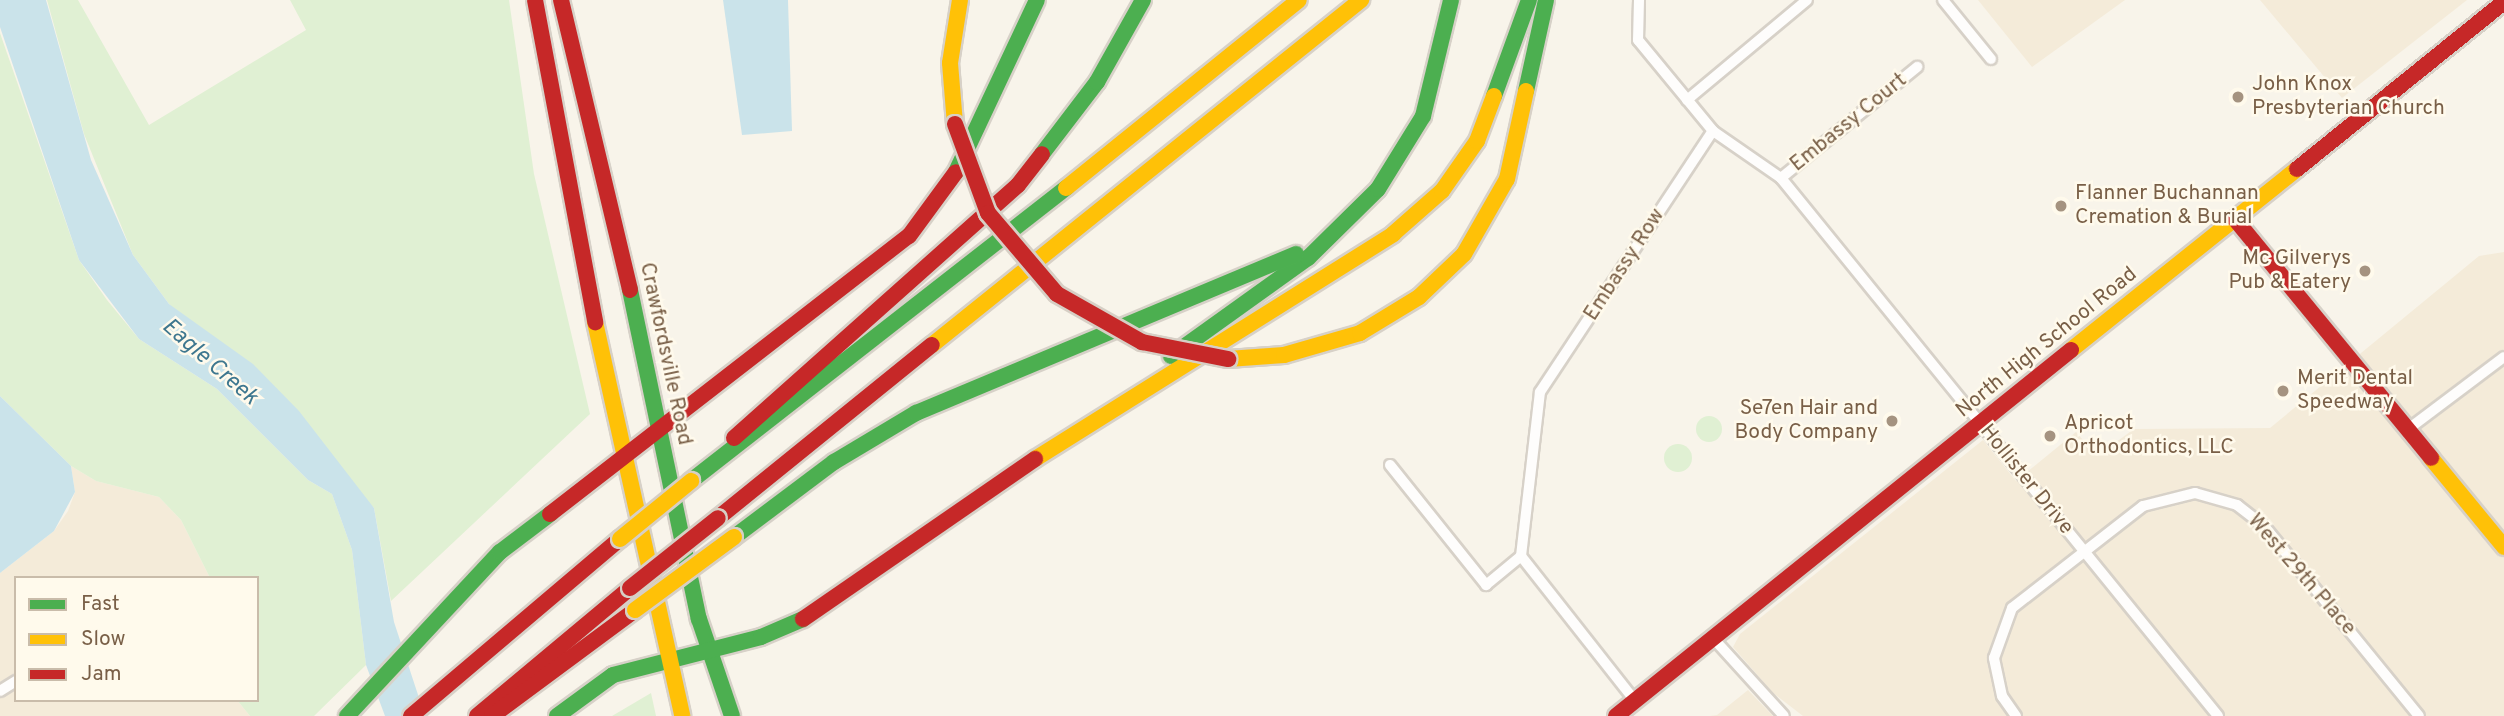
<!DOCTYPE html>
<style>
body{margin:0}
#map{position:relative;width:2504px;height:716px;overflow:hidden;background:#f8f4ea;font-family:Overpass,sans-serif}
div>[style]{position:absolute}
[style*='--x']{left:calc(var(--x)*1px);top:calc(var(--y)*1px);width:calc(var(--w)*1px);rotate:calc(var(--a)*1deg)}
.residential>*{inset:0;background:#f4ebd9}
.green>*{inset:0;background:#e0f0d3}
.round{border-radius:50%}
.water>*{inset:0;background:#cae3ea}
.roads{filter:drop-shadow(2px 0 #d7d1c8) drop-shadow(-2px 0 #d7d1c8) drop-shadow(0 2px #d7d1c8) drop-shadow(0 -2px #d7d1c8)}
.street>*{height:10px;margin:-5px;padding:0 5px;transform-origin:5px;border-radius:5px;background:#fefdfc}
.fast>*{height:16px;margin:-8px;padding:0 8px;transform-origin:8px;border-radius:8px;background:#4caf50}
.slow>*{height:16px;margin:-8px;padding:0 8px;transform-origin:8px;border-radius:8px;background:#ffc107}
.jam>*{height:16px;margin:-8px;padding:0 8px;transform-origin:8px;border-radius:8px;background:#c62828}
.bridges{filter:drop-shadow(2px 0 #d7cfc5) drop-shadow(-2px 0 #d7cfc5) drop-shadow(0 2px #d7cfc5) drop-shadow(0 -2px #d7cfc5)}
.slow-bridge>*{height:16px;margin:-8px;padding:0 8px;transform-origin:8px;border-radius:8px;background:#ffc107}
.jam-bridge>*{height:16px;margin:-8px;padding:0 8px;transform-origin:8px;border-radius:8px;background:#c62828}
.dots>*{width:19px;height:19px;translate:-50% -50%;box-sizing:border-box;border:4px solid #fffaec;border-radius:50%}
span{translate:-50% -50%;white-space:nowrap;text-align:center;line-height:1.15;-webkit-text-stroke:5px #fffaec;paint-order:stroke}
.poi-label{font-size:21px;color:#795f47}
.left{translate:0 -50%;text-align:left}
.right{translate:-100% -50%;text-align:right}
.street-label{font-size:21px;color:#795f47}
.water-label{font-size:23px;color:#3e778f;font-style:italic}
.legend{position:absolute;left:14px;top:576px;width:245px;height:126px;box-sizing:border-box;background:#fffaec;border:2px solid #c9bcaa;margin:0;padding:9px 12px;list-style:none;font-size:21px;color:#795f47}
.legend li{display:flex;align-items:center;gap:14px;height:35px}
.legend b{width:35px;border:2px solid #c9bcaa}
</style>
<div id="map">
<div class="residential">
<div style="clip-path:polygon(1978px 0,2125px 0,2032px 67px)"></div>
<div style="clip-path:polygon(2260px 0,2467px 0,2342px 98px)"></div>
<div style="clip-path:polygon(2504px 252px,2504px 716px,1803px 716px,1773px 693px,1733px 647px,1740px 634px,1983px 440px,2016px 481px,2076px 432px,2097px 456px,2134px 429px,2270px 428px,2479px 256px)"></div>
<div style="clip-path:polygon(71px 466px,96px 481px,159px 497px,181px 520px,210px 578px,16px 578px,16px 700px,237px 700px,250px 716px,0 716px,0 573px,54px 531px,68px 511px,75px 492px)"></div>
<div style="clip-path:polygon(1748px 690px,1773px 716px,1710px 716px,1717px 715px)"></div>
</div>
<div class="green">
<div style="clip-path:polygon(47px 0,78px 0,149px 125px,306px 30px,290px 0,509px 0,534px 174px,590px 414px,391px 601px,374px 508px,169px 304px,133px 255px,84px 134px)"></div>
<div style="clip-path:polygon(0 33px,79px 260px,107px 300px,139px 339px,217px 389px,308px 480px,332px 494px,352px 550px,366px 665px,314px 716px,250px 716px,237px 700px,257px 700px,257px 578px,210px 578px,181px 520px,159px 497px,96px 481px,71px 466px,0 396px)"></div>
<div class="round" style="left:1696px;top:416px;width:26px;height:26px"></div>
<div class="round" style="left:1664px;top:444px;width:28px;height:28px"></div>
<div style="clip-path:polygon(651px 693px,656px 716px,612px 716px)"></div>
</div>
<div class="water">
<div style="clip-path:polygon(0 0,46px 0,91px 160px,133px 255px,169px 304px,253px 364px,299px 411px,374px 508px,394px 622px,425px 716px,385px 716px,366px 665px,352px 550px,332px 494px,308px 480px,217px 389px,139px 339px,79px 260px,0 27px)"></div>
<div style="clip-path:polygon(723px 0,788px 0,792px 131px,742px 135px)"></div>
<div style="clip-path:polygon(0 396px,71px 466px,75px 492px,54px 531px,0 573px)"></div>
</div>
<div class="roads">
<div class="street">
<div style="--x:1639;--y:0;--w:40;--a:91.4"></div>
<div style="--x:1638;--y:40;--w:118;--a:50.5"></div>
<div style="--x:1713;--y:131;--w:83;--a:34.7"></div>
<div style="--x:1781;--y:178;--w:693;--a:50.91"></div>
<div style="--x:1943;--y:0;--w:76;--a:50.9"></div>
<div style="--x:1687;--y:100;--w:156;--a:-39.8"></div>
<div style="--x:1781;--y:178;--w:176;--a:-39.2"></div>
<div style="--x:2407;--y:430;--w:121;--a:-37"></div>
<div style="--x:1390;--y:465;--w:154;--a:51.3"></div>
<div style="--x:1486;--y:585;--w:45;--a:-39.6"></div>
<div style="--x:1521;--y:556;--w:165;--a:-83.4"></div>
<div style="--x:1540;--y:392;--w:313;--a:-56.5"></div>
<div style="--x:1521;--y:556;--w:184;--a:51.8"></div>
<div style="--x:1713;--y:638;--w:105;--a:47.7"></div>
<div style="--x:0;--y:691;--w:19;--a:-32"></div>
<div style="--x:2016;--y:716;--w:24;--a:-125"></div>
<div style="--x:2002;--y:696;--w:39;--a:-102"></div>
<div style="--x:1994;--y:658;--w:53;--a:-70.2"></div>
<div style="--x:2012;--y:608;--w:166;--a:-37.9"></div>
<div style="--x:2143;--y:506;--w:54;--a:-14"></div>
<div style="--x:2195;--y:493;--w:44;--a:15.9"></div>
<div style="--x:2237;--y:505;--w:34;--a:38"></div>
<div style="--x:2264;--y:526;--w:245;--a:50.8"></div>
</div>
<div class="fast">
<div style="--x:1526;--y:91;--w:93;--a:-77.6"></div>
<div style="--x:1494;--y:96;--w:102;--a:-70"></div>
<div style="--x:1042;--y:154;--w:91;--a:-52.6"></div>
<div style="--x:1097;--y:82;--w:94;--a:-60.7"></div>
<div style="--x:956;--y:172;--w:190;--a:-64.8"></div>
<div style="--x:630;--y:290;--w:336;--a:78.2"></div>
<div style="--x:699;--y:619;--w:102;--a:71.2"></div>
<div style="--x:1171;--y:356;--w:168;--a:-35.6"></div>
<div style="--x:1308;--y:258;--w:98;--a:-44.6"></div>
<div style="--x:1378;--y:189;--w:86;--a:-58.3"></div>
<div style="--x:1423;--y:116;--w:119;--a:-76.4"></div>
<div style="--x:691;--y:481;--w:476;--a:-38"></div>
<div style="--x:734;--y:537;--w:125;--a:-36.9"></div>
<div style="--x:834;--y:462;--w:96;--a:-30.9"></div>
<div style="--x:916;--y:413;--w:412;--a:-22.7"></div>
<div style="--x:347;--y:716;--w:224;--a:-47"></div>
<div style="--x:500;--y:552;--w:63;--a:-37.2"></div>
<div style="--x:557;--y:716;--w:69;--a:-36.2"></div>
<div style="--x:613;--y:675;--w:153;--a:-14.4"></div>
<div style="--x:761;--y:637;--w:46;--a:-23.2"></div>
</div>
<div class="slow">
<div style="--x:955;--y:124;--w:61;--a:-94.7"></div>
<div style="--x:950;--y:63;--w:64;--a:-81"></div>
<div style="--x:1066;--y:188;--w:299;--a:-38.9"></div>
<div style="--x:595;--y:322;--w:403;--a:77.5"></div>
<div style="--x:932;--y:345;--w:551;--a:-38.81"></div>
<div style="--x:2071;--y:350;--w:290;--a:-38.7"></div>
<div style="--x:1228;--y:359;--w:56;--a:-4.1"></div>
<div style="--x:1284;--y:355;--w:79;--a:-16.1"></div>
<div style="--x:1360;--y:333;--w:69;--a:-31.4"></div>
<div style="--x:1419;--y:297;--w:62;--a:-43.7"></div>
<div style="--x:1464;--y:254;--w:86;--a:-60.2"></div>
<div style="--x:1507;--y:179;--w:90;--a:-77.8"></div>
<div style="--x:2431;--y:458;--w:115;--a:50.6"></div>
<div style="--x:1035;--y:459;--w:423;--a:-32.1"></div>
<div style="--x:1393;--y:234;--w:65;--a:-41.3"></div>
<div style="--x:1442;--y:191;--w:61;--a:-55"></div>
<div style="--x:1477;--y:141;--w:48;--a:-69.3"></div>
</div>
<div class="jam">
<div style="--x:535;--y:0;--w:328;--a:79.4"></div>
<div style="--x:561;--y:0;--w:298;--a:76.6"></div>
<div style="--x:2297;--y:169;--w:266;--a:-38.9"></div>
<div style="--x:2235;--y:219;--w:309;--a:50.6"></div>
<div style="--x:734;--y:438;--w:380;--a:-41.7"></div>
<div style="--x:1018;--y:185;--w:39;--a:-52"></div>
<div style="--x:550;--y:514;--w:454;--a:-37.8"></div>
<div style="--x:909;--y:236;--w:79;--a:-53.7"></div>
<div style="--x:718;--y:518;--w:275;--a:-39"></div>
<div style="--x:803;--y:619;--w:282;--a:-34.6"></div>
<div style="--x:411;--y:716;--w:274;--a:-40.3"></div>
<div style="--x:477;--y:716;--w:199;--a:-39.9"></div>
<div style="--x:492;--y:716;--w:178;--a:-36.5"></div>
<div style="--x:1616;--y:716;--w:584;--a:-38.81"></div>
</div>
</div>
<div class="bridges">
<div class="slow-bridge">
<div style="--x:620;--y:539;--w:92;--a:-39.2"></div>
<div style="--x:635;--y:610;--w:123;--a:-36.4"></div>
</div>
<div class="jam-bridge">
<div style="--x:955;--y:124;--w:95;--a:69.7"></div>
<div style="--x:988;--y:213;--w:106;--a:49.6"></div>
<div style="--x:1057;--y:294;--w:98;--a:29.5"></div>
<div style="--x:1142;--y:342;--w:88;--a:11.2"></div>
<div style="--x:630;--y:588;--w:112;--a:-38.5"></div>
</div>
</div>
<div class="dots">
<div style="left:2238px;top:97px;background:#a59380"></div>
<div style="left:2061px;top:206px;background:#a59380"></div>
<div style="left:2365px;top:271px;background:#a59380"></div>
<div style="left:2283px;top:391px;background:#a59380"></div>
<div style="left:1892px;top:421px;background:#a59380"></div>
<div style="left:2050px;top:436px;background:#a59380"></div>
</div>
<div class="poi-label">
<span class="left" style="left:2252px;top:97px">John Knox<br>Presbyterian Church</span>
<span class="left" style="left:2075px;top:206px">Flanner Buchannan<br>Cremation &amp; Burial</span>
<span class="right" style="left:2351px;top:271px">Mc Gilverys<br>Pub &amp; Eatery</span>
<span class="left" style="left:2297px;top:391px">Merit Dental<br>Speedway</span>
<span class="right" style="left:1878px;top:421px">Se7en Hair and<br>Body Company</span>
<span class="left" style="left:2064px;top:436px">Apricot<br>Orthodontics, LLC</span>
</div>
<div class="street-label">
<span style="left:1849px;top:123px;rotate:-39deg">Embassy Court</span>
<span style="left:1625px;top:265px;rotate:-57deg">Embassy Row</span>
<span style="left:2047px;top:343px;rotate:-39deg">North High School Road</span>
<span style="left:665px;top:354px;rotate:78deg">Crawfordsville Road</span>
<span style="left:2026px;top:480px;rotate:51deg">Hollister Drive</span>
<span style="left:2301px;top:575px;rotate:49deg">West 29th Place</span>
</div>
<div class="water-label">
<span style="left:209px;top:363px;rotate:41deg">Eagle Creek</span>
</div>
<ul class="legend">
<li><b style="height:9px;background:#4caf50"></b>Fast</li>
<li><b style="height:9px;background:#ffc107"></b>Slow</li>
<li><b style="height:9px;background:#c62828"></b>Jam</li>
</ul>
</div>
